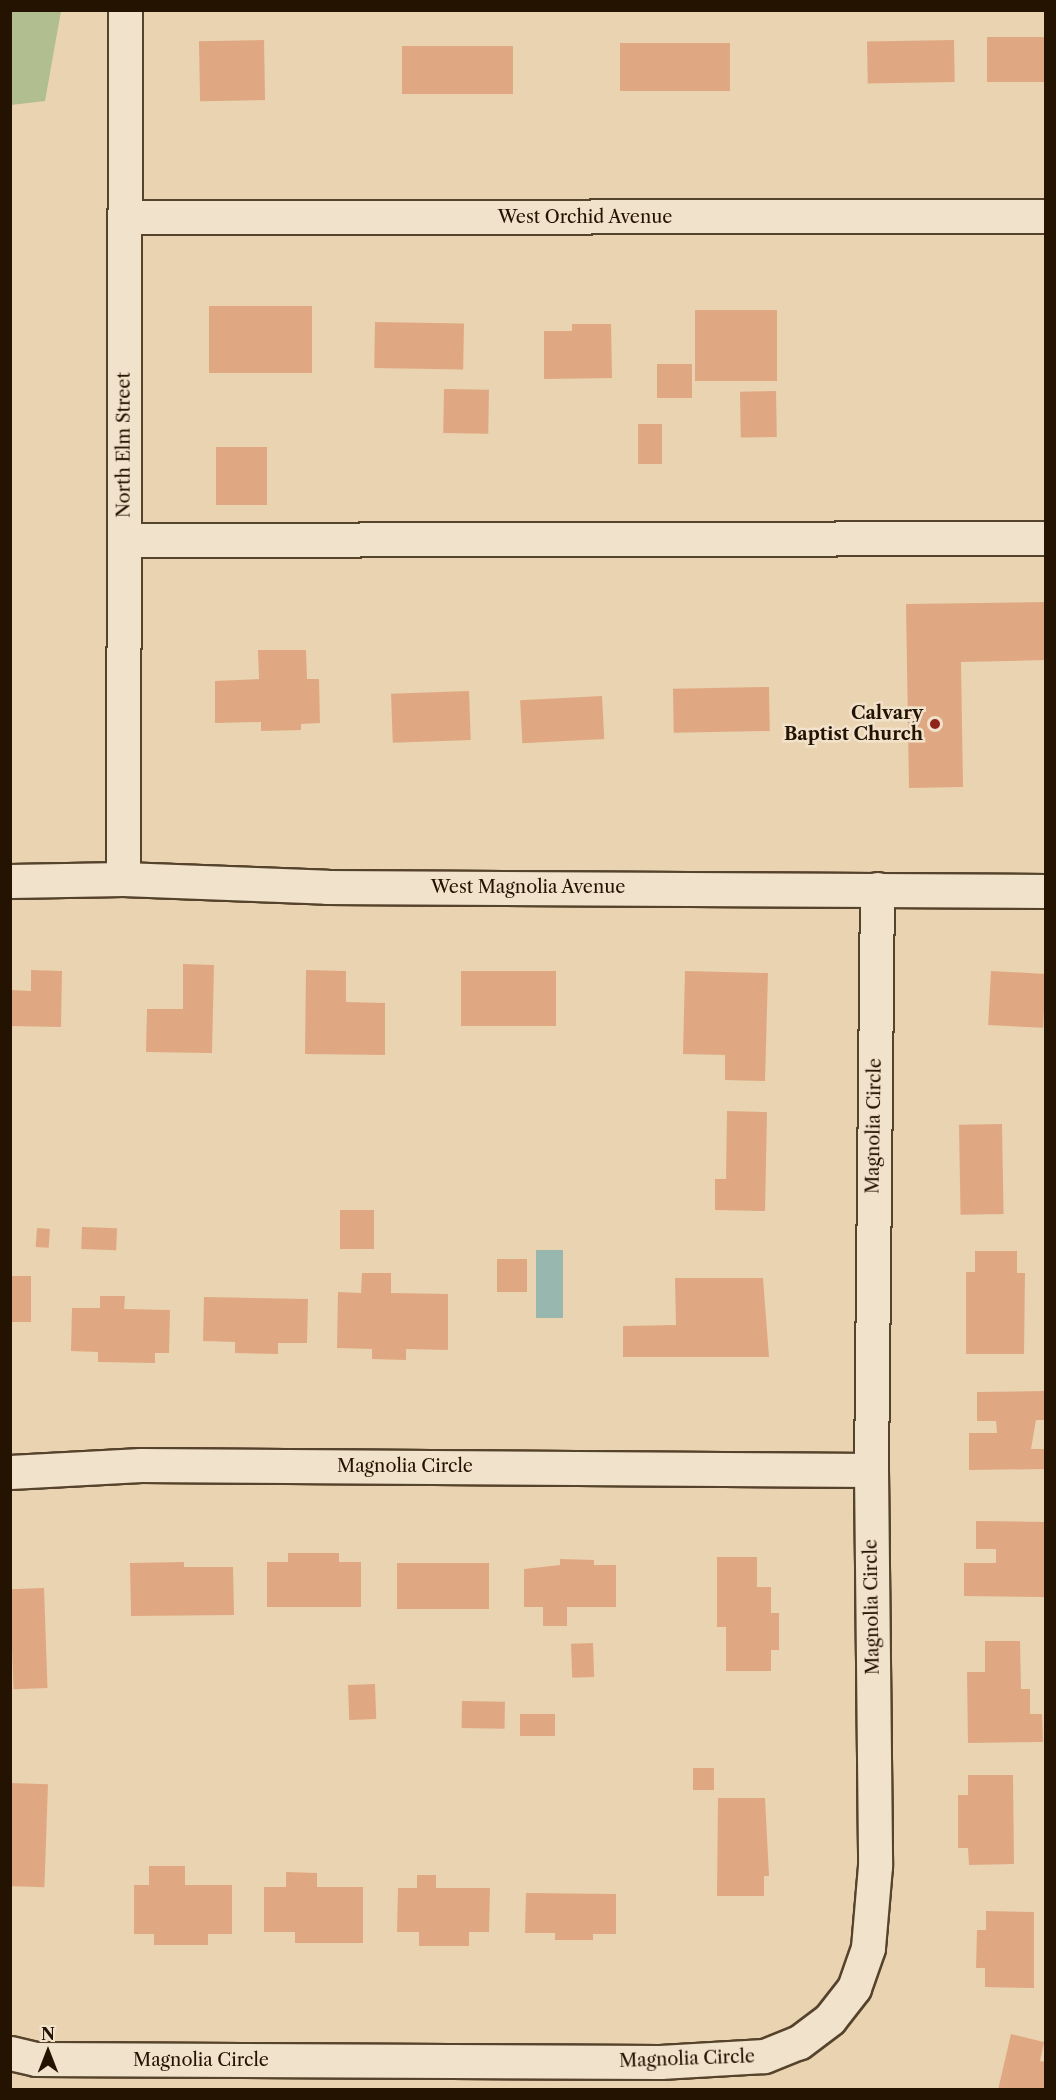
<!DOCTYPE html>
<style>
body{margin:0}
#map{position:relative;width:1056px;height:2100px;overflow:hidden;background:#ead3b0;font-family:"Libre Caslon Text",serif}
div>[style]{position:absolute}
[style*='--x']{left:calc(var(--x)*1px);top:calc(var(--y)*1px);width:calc(var(--w)*1px);rotate:calc(var(--a)*1deg)}
.green>*{inset:0;background:#b1be90}
.water>*{inset:0;background:#98b7af;transform-origin:0 0}
.building>*{inset:0;background:#dfa883;transform-origin:0 0}
.roads{filter:drop-shadow(2px 0 #56432c) drop-shadow(-2px 0 #56432c) drop-shadow(0 2px #56432c) drop-shadow(0 -2px #56432c)}
.minor>*{height:33px;margin:-16.5px;padding:0 16.5px;transform-origin:16.5px;border-radius:16.5px;background:#f1e2cc}
.dots>*{width:16px;height:16px;translate:-50% -50%;box-sizing:border-box;border:3px solid #f1e2cc;border-radius:50%}
span{translate:-50% -50%;white-space:nowrap;text-align:center;line-height:1.15;-webkit-text-stroke:5px #f1e2cc;paint-order:stroke}
.street-label{font-size:18px;color:#241300}
.poi-label{font-size:18px;color:#241300;font-weight:700}
.right{translate:-100% -50%;text-align:right}
.frame{position:absolute;inset:0;border:12px solid #241300;pointer-events:none}
.north{position:absolute;left:18px;top:2022px;width:60px;height:60px;-webkit-text-stroke:4px #f1e2cc;paint-order:stroke;rotate:0deg;font-size:16px;font-weight:700;line-height:24px;text-align:center;color:#241300}
.north::after{content:'';display:block;margin:auto;width:21px;height:27px;background:#241300;clip-path:polygon(50% 0,100% 100%,50% 72%,0 100%)}
</style>
<div id="map">
<div class="green">
<div style="clip-path:polygon(10px 11px,61px 11px,45px 101px,11px 105px)"></div>
</div>
<div class="water">
<div style="left:536px;top:1250px;width:27px;height:68px"></div>
</div>
<div class="building">
<div style="left:987px;top:37px;width:59px;height:45px"></div>
<div style="left:264px;top:40px;width:60px;height:65px;rotate:89deg"></div>
<div style="left:954px;top:40px;width:42px;height:87px;rotate:89deg"></div>
<div style="left:730px;top:43px;width:48px;height:110px;rotate:90deg"></div>
<div style="left:402px;top:46px;width:111px;height:48px"></div>
<div style="left:209px;top:306px;width:103px;height:67px"></div>
<div style="left:695px;top:310px;width:82px;height:71px"></div>
<div style="left:375px;top:322px;width:89px;height:46px;rotate:1deg"></div>
<div style="clip-path:polygon(572px 324px,611px 324px,612px 378px,544px 379px,544px 331px,572px 331px)"></div>
<div style="left:657px;top:364px;width:35px;height:34px"></div>
<div style="left:444px;top:389px;width:45px;height:44px;rotate:1deg"></div>
<div style="left:776px;top:391px;width:46px;height:36px;rotate:89deg"></div>
<div style="left:638px;top:424px;width:24px;height:40px"></div>
<div style="left:216px;top:447px;width:51px;height:58px"></div>
<div style="clip-path:polygon(1046px 602px,1046px 660px,961px 662px,963px 787px,909px 788px,906px 604px)"></div>
<div style="clip-path:polygon(258px 650px,306px 650px,307px 679px,319px 679px,320px 723px,301px 724px,301px 730px,261px 731px,261px 722px,215px 723px,215px 681px,259px 679px)"></div>
<div style="left:769px;top:687px;width:44px;height:96px;rotate:89deg"></div>
<div style="left:469px;top:691px;width:49px;height:78px;rotate:88deg"></div>
<div style="left:602px;top:696px;width:43px;height:82px;rotate:87deg"></div>
<div style="clip-path:polygon(183px 964px,214px 965px,212px 1053px,146px 1052px,147px 1009px,183px 1009px)"></div>
<div style="clip-path:polygon(31px 970px,62px 971px,61px 1027px,10px 1026px,10px 990px,31px 991px)"></div>
<div style="clip-path:polygon(306px 970px,346px 971px,346px 1002px,385px 1003px,385px 1055px,305px 1054px)"></div>
<div style="left:461px;top:971px;width:95px;height:55px"></div>
<div style="clip-path:polygon(685px 971px,768px 973px,765px 1081px,725px 1080px,725px 1055px,683px 1054px)"></div>
<div style="left:991px;top:971px;width:55px;height:54px;rotate:3deg"></div>
<div style="clip-path:polygon(727px 1111px,767px 1112px,765px 1211px,715px 1210px,715px 1179px,726px 1179px)"></div>
<div style="left:1002px;top:1124px;width:90px;height:43px;rotate:89deg"></div>
<div style="left:340px;top:1210px;width:34px;height:39px"></div>
<div style="left:82px;top:1227px;width:35px;height:22px;rotate:2deg"></div>
<div style="left:37px;top:1228px;width:13px;height:19px;rotate:4deg"></div>
<div style="clip-path:polygon(975px 1251px,1017px 1251px,1017px 1273px,1025px 1273px,1024px 1354px,966px 1354px,966px 1272px,975px 1272px)"></div>
<div style="left:497px;top:1259px;width:30px;height:33px"></div>
<div style="clip-path:polygon(362px 1273px,391px 1273px,391px 1293px,448px 1294px,448px 1350px,406px 1349px,406px 1360px,372px 1359px,372px 1349px,337px 1348px,338px 1292px,361px 1293px)"></div>
<div style="left:31px;top:1276px;width:46px;height:21px;rotate:90deg"></div>
<div style="clip-path:polygon(675px 1278px,763px 1278px,769px 1357px,623px 1357px,623px 1326px,676px 1325px)"></div>
<div style="clip-path:polygon(100px 1296px,125px 1296px,124px 1309px,170px 1310px,169px 1353px,155px 1353px,155px 1363px,98px 1362px,98px 1352px,71px 1351px,72px 1308px,100px 1308px)"></div>
<div style="clip-path:polygon(204px 1297px,308px 1299px,307px 1343px,278px 1343px,278px 1354px,235px 1353px,235px 1342px,203px 1341px)"></div>
<div style="clip-path:polygon(1044px 1391px,1044px 1420px,1036px 1420px,1031px 1449px,1045px 1449px,1045px 1469px,969px 1470px,969px 1433px,997px 1433px,996px 1421px,977px 1421px,977px 1392px)"></div>
<div style="clip-path:polygon(976px 1521px,1045px 1522px,1045px 1597px,964px 1596px,964px 1563px,996px 1563px,996px 1549px,976px 1549px)"></div>
<div style="clip-path:polygon(288px 1553px,339px 1553px,339px 1562px,361px 1562px,361px 1607px,267px 1607px,267px 1562px,288px 1562px)"></div>
<div style="clip-path:polygon(717px 1557px,757px 1557px,757px 1587px,771px 1587px,771px 1613px,779px 1613px,779px 1650px,771px 1650px,771px 1671px,726px 1671px,726px 1627px,717px 1627px)"></div>
<div style="clip-path:polygon(560px 1559px,594px 1560px,594px 1565px,616px 1565px,616px 1607px,567px 1607px,567px 1626px,543px 1626px,543px 1607px,524px 1607px,524px 1569px,560px 1565px)"></div>
<div style="clip-path:polygon(184px 1562px,184px 1567px,233px 1567px,234px 1615px,131px 1616px,130px 1563px)"></div>
<div style="left:489px;top:1563px;width:46px;height:92px;rotate:90deg"></div>
<div style="left:44px;top:1588px;width:100px;height:34px;rotate:88deg"></div>
<div style="clip-path:polygon(985px 1641px,1020px 1641px,1021px 1689px,1030px 1689px,1030px 1714px,1042px 1714px,1043px 1742px,968px 1743px,967px 1672px,985px 1672px)"></div>
<div style="left:593px;top:1643px;width:34px;height:22px;rotate:88deg"></div>
<div style="left:375px;top:1684px;width:35px;height:27px;rotate:88deg"></div>
<div style="left:462px;top:1701px;width:43px;height:27px;rotate:1deg"></div>
<div style="left:520px;top:1714px;width:35px;height:22px"></div>
<div style="left:693px;top:1768px;width:21px;height:22px"></div>
<div style="clip-path:polygon(968px 1775px,1013px 1775px,1014px 1864px,969px 1865px,968px 1848px,958px 1848px,958px 1795px,968px 1795px)"></div>
<div style="left:10px;top:1783px;width:38px;height:103px;rotate:2deg"></div>
<div style="clip-path:polygon(718px 1798px,765px 1798px,769px 1876px,764px 1876px,764px 1896px,717px 1896px)"></div>
<div style="clip-path:polygon(149px 1866px,185px 1866px,185px 1885px,232px 1885px,232px 1934px,208px 1934px,208px 1945px,154px 1945px,154px 1934px,134px 1934px,134px 1885px,149px 1885px)"></div>
<div style="clip-path:polygon(286px 1872px,317px 1873px,317px 1887px,363px 1887px,363px 1943px,295px 1943px,295px 1932px,264px 1932px,264px 1887px,286px 1887px)"></div>
<div style="clip-path:polygon(417px 1875px,436px 1875px,436px 1888px,490px 1888px,489px 1932px,469px 1932px,469px 1946px,419px 1946px,419px 1932px,397px 1932px,398px 1888px,417px 1888px)"></div>
<div style="clip-path:polygon(526px 1893px,616px 1894px,616px 1934px,593px 1934px,593px 1940px,555px 1940px,555px 1933px,525px 1933px)"></div>
<div style="clip-path:polygon(986px 1911px,1034px 1912px,1034px 1988px,985px 1987px,985px 1968px,976px 1968px,977px 1930px,986px 1930px)"></div>
<div style="clip-path:polygon(1011px 2034px,1044px 2042px,1040px 2061px,1046px 2062px,1046px 2090px,998px 2090px)"></div>
</div>
<div class="roads">
<div class="minor">
<div style="--x:125;--y:217;--w:921;--a:-0.06"></div>
<div style="--x:124;--y:540;--w:922;--a:-0.12"></div>
<div style="--x:123;--y:879;--w:869;--a:-89.87"></div>
<div style="--x:10;--y:881;--w:113;--a:-1"></div>
<div style="--x:123;--y:879;--w:204;--a:2.2"></div>
<div style="--x:327;--y:887;--w:719;--a:0.32"></div>
<div style="--x:871;--y:1470;--w:581;--a:-89.41"></div>
<div style="--x:10;--y:1472;--w:131;--a:-3.1"></div>
<div style="--x:141;--y:1465;--w:730;--a:0.39"></div>
<div style="--x:871;--y:1470;--w:396;--a:89.4"></div>
<div style="--x:875;--y:1866;--w:82;--a:94.9"></div>
<div style="--x:868;--y:1948;--w:42;--a:109.3"></div>
<div style="--x:854;--y:1988;--w:39;--a:128"></div>
<div style="--x:830;--y:2019;--w:39;--a:143"></div>
<div style="--x:799;--y:2042;--w:38;--a:158"></div>
<div style="--x:764;--y:2056;--w:104;--a:176.7"></div>
<div style="--x:660;--y:2062;--w:624;--a:-179.72"></div>
<div style="--x:36;--y:2059;--w:27;--a:-167"></div>
</div>
</div>
<div class="dots">
<div style="left:935px;top:724px;background:#8f2418"></div>
</div>
<div class="street-label">
<span style="left:585px;top:217px">West Orchid Avenue</span>
<span style="left:124px;top:445px;rotate:-90deg">North Elm Street</span>
<span style="left:528px;top:887px">West Magnolia Avenue</span>
<span style="left:874px;top:1126px;rotate:-89deg">Magnolia Circle</span>
<span style="left:405px;top:1466px">Magnolia Circle</span>
<span style="left:872px;top:1607px;rotate:-91deg">Magnolia Circle</span>
<span style="left:687px;top:2059px;rotate:-2deg">Magnolia Circle</span>
<span style="left:201px;top:2060px">Magnolia Circle</span>
</div>
<div class="poi-label">
<span class="right" style="left:923px;top:724px">Calvary<br>Baptist Church</span>
</div>
<div class="frame"></div>
<div class="north">N</div>
</div>
